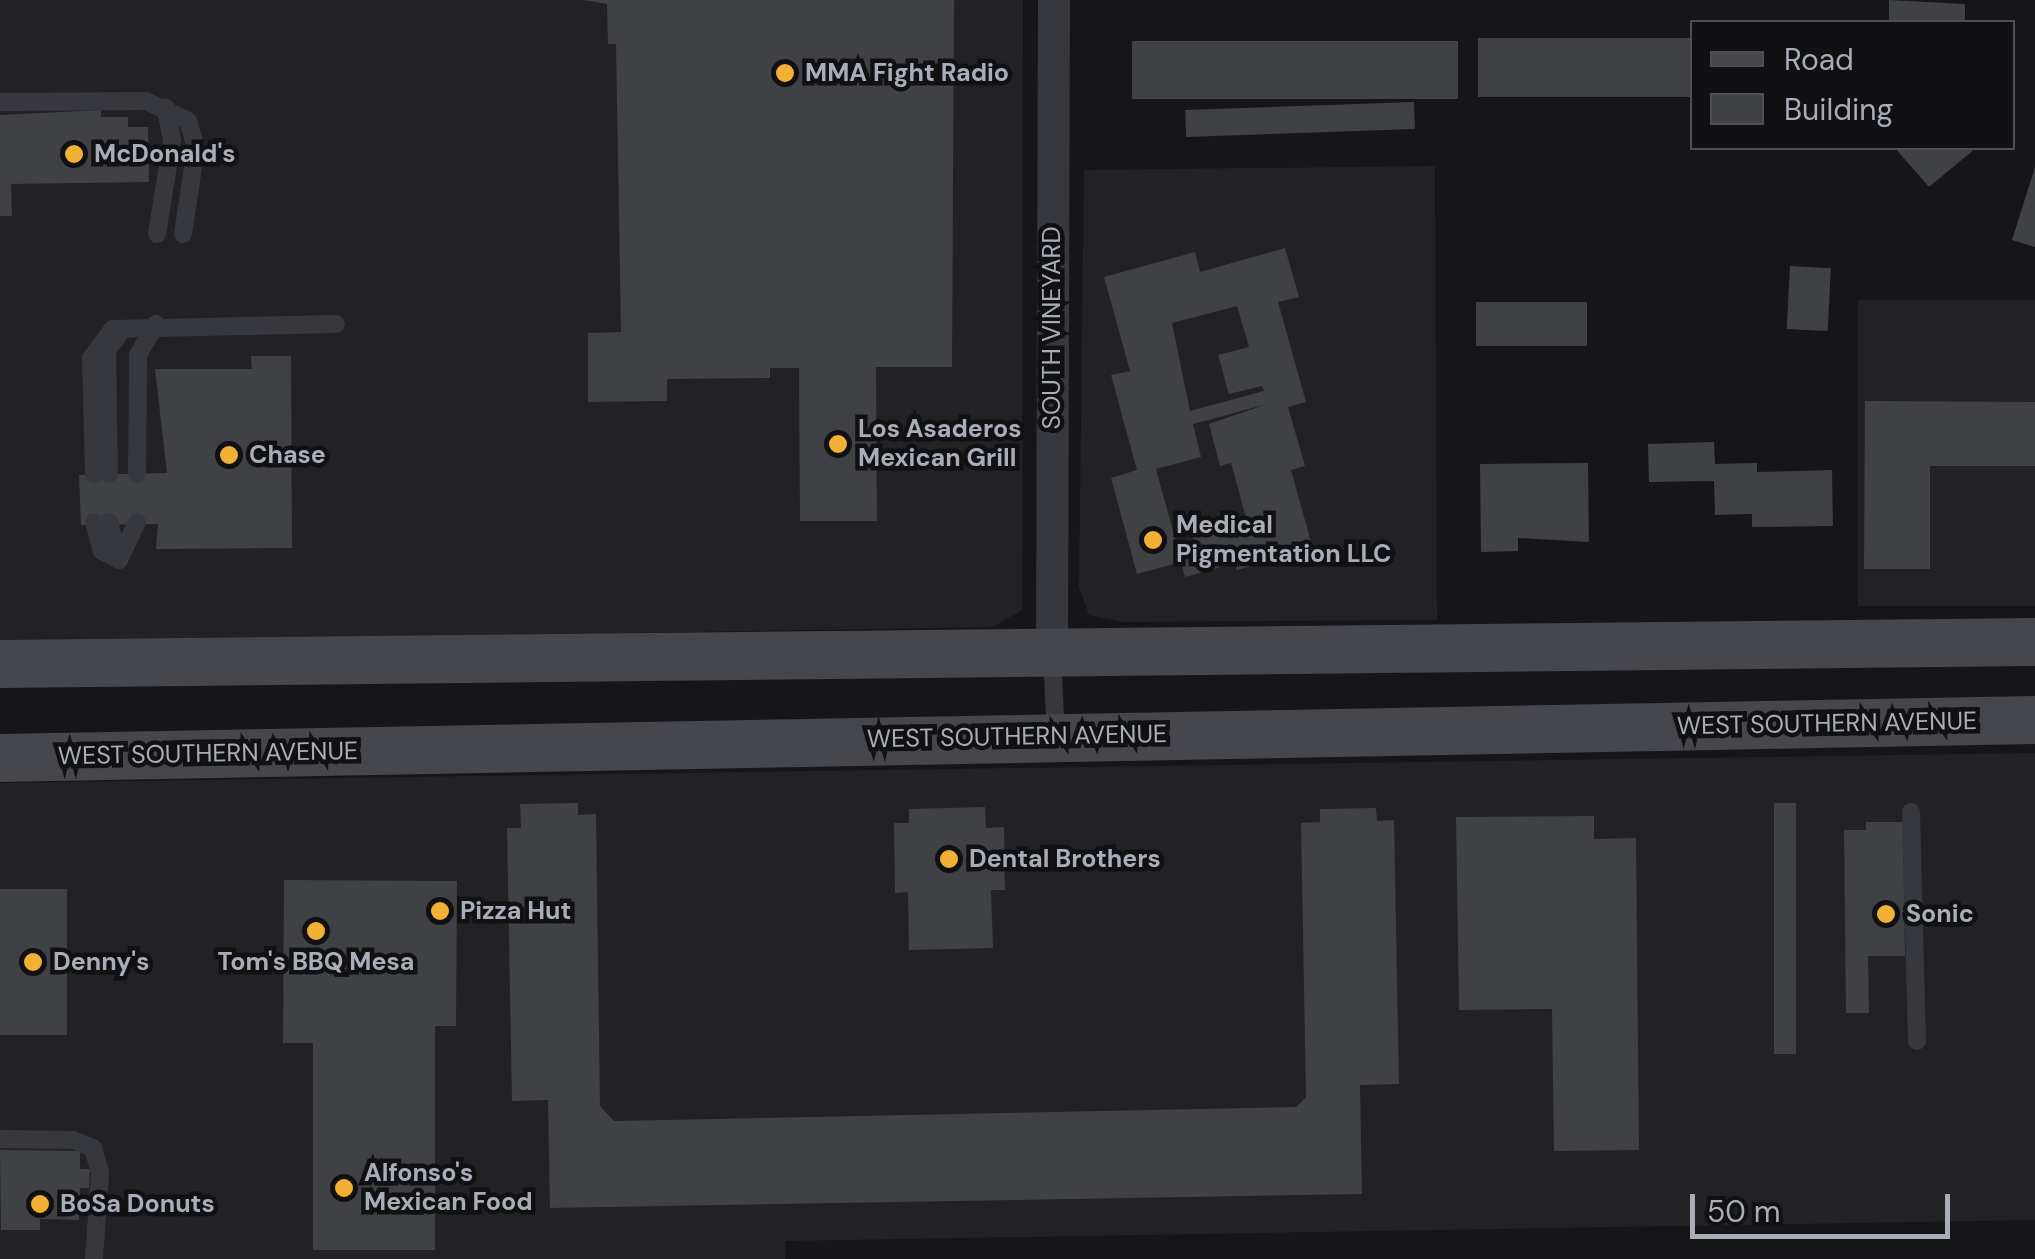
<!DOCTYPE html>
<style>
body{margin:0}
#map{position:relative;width:2035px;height:1259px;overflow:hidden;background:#161618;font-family:"DM Sans",sans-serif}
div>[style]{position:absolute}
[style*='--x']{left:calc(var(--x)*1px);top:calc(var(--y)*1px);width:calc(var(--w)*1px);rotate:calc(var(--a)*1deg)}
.built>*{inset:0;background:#222225;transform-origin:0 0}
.building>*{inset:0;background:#404145;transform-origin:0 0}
.service>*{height:18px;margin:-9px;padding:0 9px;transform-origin:9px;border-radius:9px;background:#37383d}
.minor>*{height:32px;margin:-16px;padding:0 16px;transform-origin:16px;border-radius:16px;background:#37383d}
.secondary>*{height:48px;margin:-24px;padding:0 24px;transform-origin:24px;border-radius:24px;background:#45474d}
.dots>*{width:28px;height:28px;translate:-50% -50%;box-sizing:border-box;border:5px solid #111113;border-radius:50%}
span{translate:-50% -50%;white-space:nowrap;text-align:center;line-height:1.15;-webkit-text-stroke:9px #111113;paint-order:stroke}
.poi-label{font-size:25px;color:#a8adb8;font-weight:700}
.left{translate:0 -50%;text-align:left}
.street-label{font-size:25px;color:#a8adb8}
.legend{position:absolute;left:1690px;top:20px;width:325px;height:130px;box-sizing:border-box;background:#111113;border:2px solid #4d4f55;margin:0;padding:12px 18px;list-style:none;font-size:30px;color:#a8adb8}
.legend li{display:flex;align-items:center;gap:20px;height:50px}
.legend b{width:50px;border:2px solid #4d4f55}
.scale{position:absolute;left:1690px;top:1194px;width:260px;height:45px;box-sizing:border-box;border:5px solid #a8adb8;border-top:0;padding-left:12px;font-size:30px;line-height:35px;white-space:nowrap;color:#a8adb8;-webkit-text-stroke:8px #111113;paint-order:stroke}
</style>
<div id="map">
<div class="built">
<div style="clip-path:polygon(0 0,1023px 0,1022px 610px,993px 627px,0 643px)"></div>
<div style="clip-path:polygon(1435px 166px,1437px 620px,1121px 622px,1089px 615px,1079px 587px,1084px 170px)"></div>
<div style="left:2035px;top:300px;width:306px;height:177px;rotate:90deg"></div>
<div style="clip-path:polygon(2035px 753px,2035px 1220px,786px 1241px,785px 1259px,0 1259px,0 783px)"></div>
</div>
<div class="building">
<div style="clip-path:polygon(584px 0,954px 0,952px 367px,876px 367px,877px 521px,800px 521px,799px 368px,770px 368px,770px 378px,667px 379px,667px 401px,588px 402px,588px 333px,621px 332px,616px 44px,608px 44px,607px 4px)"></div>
<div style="clip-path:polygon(1889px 0,1965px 4px,1965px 22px,1889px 22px)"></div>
<div style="left:1692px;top:38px;width:59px;height:214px;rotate:90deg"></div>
<div style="left:1458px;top:41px;width:58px;height:326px;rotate:90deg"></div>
<div style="left:1414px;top:102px;width:27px;height:229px;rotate:88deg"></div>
<div style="clip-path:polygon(101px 110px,101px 117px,128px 117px,128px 127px,148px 127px,149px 182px,11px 184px,12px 216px,0 216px,0 115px)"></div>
<div style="clip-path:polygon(1895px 148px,1976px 148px,1929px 187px)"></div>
<div style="clip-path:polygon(2035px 167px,2035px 247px,2012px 240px)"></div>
<div style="clip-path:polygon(evenodd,1285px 248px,1299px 297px,1278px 302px,1306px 402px,1288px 407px,1305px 466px,1291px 470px,1313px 549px,1237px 570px,1235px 563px,1185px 577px,1181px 562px,1137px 574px,1111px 478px,1137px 470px,1111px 375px,1130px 371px,1104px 277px,1195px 252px,1200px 272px,1285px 248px,1237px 306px,1249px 347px,1218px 355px,1229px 394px,1262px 386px,1264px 391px,1190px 411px,1172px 323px,1237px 306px,1285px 248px,1267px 404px,1209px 424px,1220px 466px,1231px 463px,1247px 521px,1192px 536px,1195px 544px,1178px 549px,1156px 469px,1201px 457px,1193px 424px,1267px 404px)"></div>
<div style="left:1790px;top:266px;width:41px;height:63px;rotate:3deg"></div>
<div style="left:1587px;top:302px;width:44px;height:111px;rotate:90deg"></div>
<div style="clip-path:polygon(251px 356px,291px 356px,292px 548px,156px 549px,158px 524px,81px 525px,79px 475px,167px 473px,155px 369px,252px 369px)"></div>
<div style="clip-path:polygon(1865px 401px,2035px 402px,2035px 466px,1930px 466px,1930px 569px,1864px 569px)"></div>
<div style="clip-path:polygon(1714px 442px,1715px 464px,1757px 463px,1757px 472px,1832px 470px,1833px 526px,1752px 527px,1752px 514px,1715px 515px,1714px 481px,1649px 482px,1648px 444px)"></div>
<div style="clip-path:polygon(1588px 463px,1589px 542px,1518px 538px,1518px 551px,1481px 552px,1480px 464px)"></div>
<div style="clip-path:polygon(578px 803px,578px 815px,596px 814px,600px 1106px,614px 1121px,1296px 1107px,1306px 1097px,1301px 823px,1320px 822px,1320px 809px,1376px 808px,1377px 821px,1394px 820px,1399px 1084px,1360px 1085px,1362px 1194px,550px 1208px,548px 1100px,512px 1101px,507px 828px,521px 828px,520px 804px)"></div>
<div style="left:1774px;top:803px;width:22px;height:251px"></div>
<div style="clip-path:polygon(985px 807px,986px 828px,1004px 827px,1005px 890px,991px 890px,993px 948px,909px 950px,908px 892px,895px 893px,894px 823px,909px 823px,909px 809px)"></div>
<div style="clip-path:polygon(1594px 816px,1594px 839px,1636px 838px,1639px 1150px,1554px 1151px,1552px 1009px,1459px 1010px,1456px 817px)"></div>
<div style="clip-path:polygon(1866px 822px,1903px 822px,1905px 956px,1868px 956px,1869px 1013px,1846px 1013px,1844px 830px,1866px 830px)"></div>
<div style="clip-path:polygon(284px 880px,457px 881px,456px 1026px,435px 1026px,435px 1250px,313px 1250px,313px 1043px,283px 1043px)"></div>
<div style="left:0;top:889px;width:67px;height:146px"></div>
<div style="clip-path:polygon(0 1150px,80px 1151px,80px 1169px,90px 1169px,89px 1188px,80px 1188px,79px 1220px,40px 1219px,40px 1230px,1px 1230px)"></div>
</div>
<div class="service">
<div style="--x:0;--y:102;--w:146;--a:-0.4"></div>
<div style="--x:146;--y:101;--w:47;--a:25.5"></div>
<div style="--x:188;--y:121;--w:27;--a:73"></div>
<div style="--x:196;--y:147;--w:88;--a:98.5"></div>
<div style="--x:157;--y:234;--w:95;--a:-80.9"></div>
<div style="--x:172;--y:140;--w:33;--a:-101"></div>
<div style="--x:94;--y:474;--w:116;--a:-91.5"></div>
<div style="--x:91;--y:358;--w:36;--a:-53"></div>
<div style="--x:113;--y:329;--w:223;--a:-1.3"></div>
<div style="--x:109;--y:474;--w:124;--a:-90.9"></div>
<div style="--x:107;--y:350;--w:18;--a:-52"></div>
<div style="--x:137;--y:474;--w:119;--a:-89.5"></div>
<div style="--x:138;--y:355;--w:36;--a:-60"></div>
<div style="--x:94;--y:522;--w:30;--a:75"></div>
<div style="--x:102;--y:551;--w:19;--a:28"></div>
<div style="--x:109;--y:522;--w:39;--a:75"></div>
<div style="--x:119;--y:560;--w:42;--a:-64.7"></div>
<div style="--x:1052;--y:657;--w:78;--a:87.1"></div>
<div style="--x:1911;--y:812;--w:229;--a:88.5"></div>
<div style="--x:0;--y:1139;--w:73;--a:0.8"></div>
<div style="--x:73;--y:1140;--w:22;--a:22"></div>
<div style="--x:93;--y:1148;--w:26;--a:74"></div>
<div style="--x:100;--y:1173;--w:86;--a:94"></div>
</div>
<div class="minor">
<div style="--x:1052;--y:657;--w:657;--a:-89.83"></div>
</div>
<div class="secondary">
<div style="--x:0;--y:664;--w:2035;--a:-0.62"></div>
<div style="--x:0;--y:758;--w:2035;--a:-1.07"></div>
</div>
<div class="dots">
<div style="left:785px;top:73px;background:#f2b134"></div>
<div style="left:74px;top:154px;background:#f2b134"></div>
<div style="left:838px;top:444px;background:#f2b134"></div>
<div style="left:229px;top:455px;background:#f2b134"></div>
<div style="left:1153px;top:540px;background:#f2b134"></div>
<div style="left:949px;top:859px;background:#f2b134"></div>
<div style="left:440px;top:911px;background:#f2b134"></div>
<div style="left:1886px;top:914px;background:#f2b134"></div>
<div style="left:316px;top:931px;background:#f2b134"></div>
<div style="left:33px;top:962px;background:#f2b134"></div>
<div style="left:344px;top:1188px;background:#f2b134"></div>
<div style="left:40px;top:1204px;background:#f2b134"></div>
</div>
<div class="poi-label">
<span class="left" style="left:805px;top:73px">MMA Fight Radio</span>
<span class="left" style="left:94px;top:154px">McDonald's</span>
<span class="left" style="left:858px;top:444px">Los Asaderos<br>Mexican Grill</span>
<span class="left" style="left:249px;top:455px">Chase</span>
<span class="left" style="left:1176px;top:540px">Medical<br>Pigmentation LLC</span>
<span class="left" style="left:969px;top:859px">Dental Brothers</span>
<span class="left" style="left:460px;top:911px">Pizza Hut</span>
<span class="left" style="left:1906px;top:914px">Sonic</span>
<span class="left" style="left:53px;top:962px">Denny's</span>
<span style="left:316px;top:962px">Tom's BBQ Mesa</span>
<span class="left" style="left:364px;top:1188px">Alfonso's<br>Mexican Food</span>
<span class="left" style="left:60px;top:1204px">BoSa Donuts</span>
</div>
<div class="street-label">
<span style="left:1052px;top:328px;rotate:-90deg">SOUTH VINEYARD</span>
<span style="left:1827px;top:724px;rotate:-1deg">WEST SOUTHERN AVENUE</span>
<span style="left:1017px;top:737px;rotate:-1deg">WEST SOUTHERN AVENUE</span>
<span style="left:208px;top:754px;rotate:-1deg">WEST SOUTHERN AVENUE</span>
</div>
<ul class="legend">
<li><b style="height:12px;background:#45474d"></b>Road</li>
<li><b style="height:28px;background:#404145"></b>Building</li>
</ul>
<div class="scale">50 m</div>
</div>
